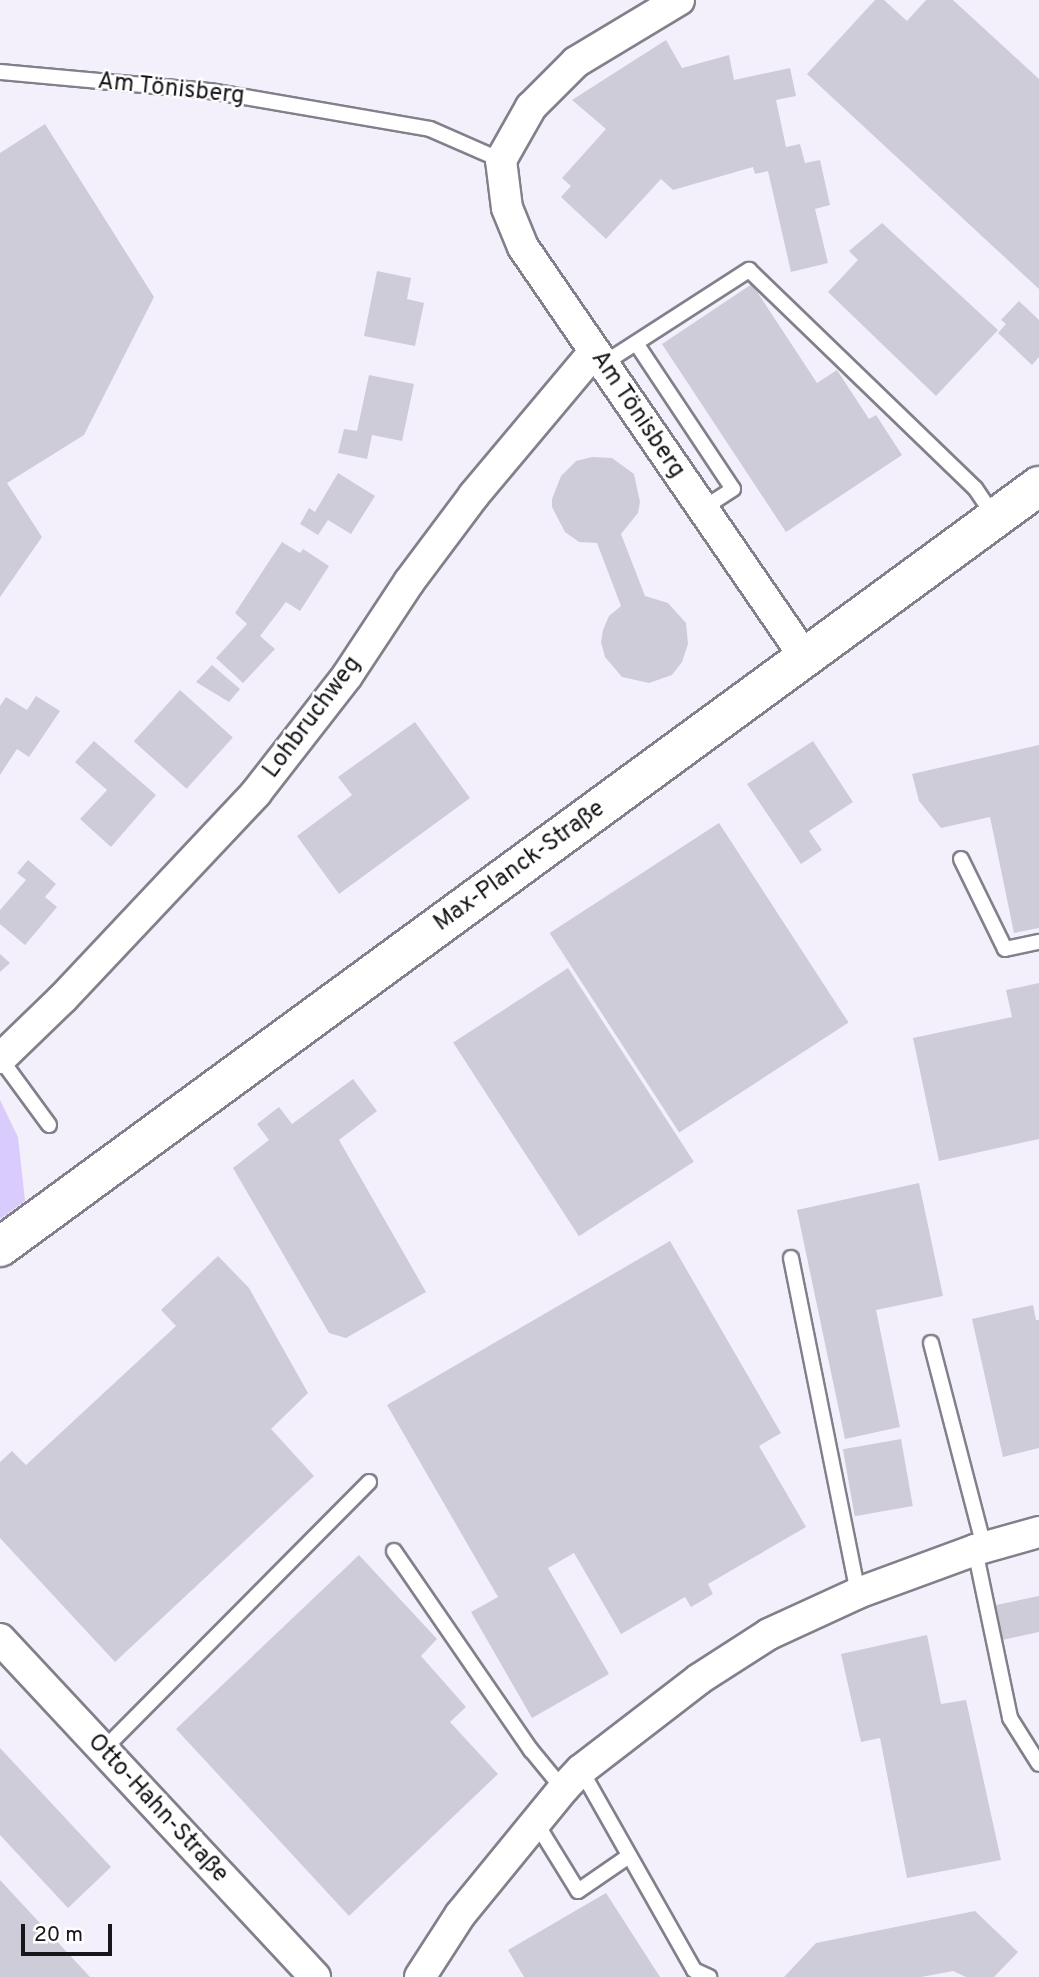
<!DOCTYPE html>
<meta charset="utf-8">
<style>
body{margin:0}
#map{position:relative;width:1039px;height:1977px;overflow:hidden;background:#f3f0fc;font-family:Overpass,sans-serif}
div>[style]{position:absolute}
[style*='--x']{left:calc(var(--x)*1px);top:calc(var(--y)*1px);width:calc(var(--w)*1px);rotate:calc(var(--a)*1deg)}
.green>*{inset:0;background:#d9ccfd}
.building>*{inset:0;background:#cfccd9;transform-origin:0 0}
.roads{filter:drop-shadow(2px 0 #82808b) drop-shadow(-2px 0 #82808b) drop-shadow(0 2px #82808b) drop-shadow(0 -2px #82808b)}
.lane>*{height:14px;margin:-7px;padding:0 7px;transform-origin:7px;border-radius:7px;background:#fff}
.street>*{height:30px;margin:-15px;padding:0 15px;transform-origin:15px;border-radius:15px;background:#fff}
.secondary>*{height:38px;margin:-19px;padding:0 19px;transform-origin:19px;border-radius:19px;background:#fff}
span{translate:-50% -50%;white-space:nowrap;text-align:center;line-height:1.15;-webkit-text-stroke:5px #fff;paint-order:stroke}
.street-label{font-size:24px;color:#17161a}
.scale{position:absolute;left:21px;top:1924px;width:91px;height:32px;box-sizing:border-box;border:4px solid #17161a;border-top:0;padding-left:9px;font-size:21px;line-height:24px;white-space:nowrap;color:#17161a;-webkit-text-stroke:5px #fff;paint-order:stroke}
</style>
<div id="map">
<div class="green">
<div style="clip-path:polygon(0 1100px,18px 1137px,25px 1201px,0 1219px)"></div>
</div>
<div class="building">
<div style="clip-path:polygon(875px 0,884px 0,907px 21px,926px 0,953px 0,1039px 79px,1039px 289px,807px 74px)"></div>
<div style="clip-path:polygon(666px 40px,682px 68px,729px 55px,734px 80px,790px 68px,796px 96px,776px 100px,786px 147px,800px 144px,805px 163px,820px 160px,830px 205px,815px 209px,828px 263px,791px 272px,768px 171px,755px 174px,753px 167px,673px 190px,661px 179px,606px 239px,561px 197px,571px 186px,562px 178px,606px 129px,572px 100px)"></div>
<div style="clip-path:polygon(45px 124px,154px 297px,84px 435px,7px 483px,42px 537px,0 597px,0 153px)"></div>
<div style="clip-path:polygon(882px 223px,998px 330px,936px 396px,828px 292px,858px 260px,849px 251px)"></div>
<div style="clip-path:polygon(377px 271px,411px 278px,407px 299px,424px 303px,415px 346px,364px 336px)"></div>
<div style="clip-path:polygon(752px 284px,817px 383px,837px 370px,869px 419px,876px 415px,902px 455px,786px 532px,662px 344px)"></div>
<div style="clip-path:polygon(1019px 301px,1039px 320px,1039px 357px,1032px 365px,998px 333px,1006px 324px,1001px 320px)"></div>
<div style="clip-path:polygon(369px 375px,414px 384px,402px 441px,372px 435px,367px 459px,338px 453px,344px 429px,357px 431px)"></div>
<div style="clip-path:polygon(592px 457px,612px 458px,634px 474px,640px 502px,638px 513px,621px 534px,645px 596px,668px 603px,686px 623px,688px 644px,682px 662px,672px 675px,649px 683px,622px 677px,605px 657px,601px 642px,603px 630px,609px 616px,621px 606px,597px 543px,579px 542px,565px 532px,552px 507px,552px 499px,561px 476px,576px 461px)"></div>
<div style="clip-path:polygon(338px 473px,375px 496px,351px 534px,328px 520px,318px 535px,300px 524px,309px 508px,315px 512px)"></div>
<div style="clip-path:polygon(282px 542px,300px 553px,303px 549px,329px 566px,300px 611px,286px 602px,260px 636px,275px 649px,243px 683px,216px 658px,247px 624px,235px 613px)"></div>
<div style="clip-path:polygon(212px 665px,240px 689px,229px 702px,196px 682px)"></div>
<div style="left:180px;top:690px;width:71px;height:69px;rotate:42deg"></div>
<div style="clip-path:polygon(36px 696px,60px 711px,29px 757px,17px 749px,0 775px,0 706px,6px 697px,27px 710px)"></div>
<div style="clip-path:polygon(415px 722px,470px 798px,339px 894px,297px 836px,352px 795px,338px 777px)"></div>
<div style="clip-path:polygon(94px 741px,156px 795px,111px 847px,80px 819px,107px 790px,75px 762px)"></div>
<div style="clip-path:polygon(813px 741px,853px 802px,809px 831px,822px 850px,801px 864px,747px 784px)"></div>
<div style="clip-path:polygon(1039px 745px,1039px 928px,1014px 933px,990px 817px,941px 828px,919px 801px,912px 774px)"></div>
<div style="left:719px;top:823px;width:238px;height:202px;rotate:57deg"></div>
<div style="clip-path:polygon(28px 860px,56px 884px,45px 897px,57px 907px,25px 945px,0 924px,0 910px,26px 880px,17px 873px)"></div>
<div style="clip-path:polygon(0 954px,10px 963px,0 972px)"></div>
<div style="left:568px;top:968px;width:231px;height:137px;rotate:57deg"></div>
<div style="clip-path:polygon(1039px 983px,1039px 1139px,939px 1161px,913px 1038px,1012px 1017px,1006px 990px)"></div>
<div style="clip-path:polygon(353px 1079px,377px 1111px,339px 1140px,426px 1292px,346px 1338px,329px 1333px,233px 1168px,269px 1140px,257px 1124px,279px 1107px,292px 1124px)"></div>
<div style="clip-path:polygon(919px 1183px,943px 1296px,876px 1310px,900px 1427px,845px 1439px,797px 1210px)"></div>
<div style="clip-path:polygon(670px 1241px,781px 1433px,759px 1446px,806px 1527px,708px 1584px,713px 1594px,691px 1607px,685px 1597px,621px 1634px,574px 1553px,548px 1568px,609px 1674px,532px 1718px,471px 1612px,498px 1597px,387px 1405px)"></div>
<div style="clip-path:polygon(218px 1256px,249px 1288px,308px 1393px,271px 1429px,314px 1476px,115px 1662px,0 1538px,0 1462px,12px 1451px,26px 1465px,176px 1326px,161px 1310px)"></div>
<div style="clip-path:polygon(1033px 1305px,1036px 1320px,1039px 1320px,1039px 1448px,1003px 1457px,972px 1319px)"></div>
<div style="left:901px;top:1439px;width:68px;height:59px;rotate:80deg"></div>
<div style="clip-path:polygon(359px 1555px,437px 1639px,421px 1656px,466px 1707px,450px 1722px,498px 1774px,349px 1916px,176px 1729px)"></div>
<div style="clip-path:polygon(1039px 1596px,1039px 1632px,998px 1641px,991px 1606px)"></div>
<div style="clip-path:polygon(927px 1635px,941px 1704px,966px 1700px,1001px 1860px,907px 1878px,880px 1738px,861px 1742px,841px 1654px)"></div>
<div style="clip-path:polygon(0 1748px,111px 1867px,68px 1908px,0 1835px)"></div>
<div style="clip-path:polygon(0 1880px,90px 1977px,0 1977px)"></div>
<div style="clip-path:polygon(606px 1893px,660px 1977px,524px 1977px,508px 1950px)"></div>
<div style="clip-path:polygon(975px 1911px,1018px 1952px,994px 1977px,966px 1977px,953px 1971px,921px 1977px,784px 1977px,816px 1943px)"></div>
</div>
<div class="roads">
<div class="lane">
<div style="--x:0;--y:72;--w:211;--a:5.2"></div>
<div style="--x:210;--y:91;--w:223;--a:9.8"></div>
<div style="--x:430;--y:129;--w:77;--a:23.6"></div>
<div style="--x:636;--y:343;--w:175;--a:56.4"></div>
<div style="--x:733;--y:489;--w:37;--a:147"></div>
<div style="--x:603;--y:364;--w:174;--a:-32.8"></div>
<div style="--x:749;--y:270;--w:314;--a:44"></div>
<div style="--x:975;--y:488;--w:36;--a:56"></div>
<div style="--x:961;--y:859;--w:100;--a:63.9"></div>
<div style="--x:1005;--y:949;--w:35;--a:-12"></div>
<div style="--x:0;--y:1058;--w:83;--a:53.8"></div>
<div style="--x:791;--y:1258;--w:342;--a:78.7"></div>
<div style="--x:931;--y:1343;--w:211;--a:75.4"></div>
<div style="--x:975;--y:1550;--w:172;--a:78.2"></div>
<div style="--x:1010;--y:1718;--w:54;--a:57.8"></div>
<div style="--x:394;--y:1551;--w:242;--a:55.5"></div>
<div style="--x:531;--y:1750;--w:50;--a:50.6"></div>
<div style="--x:102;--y:1751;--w:379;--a:-45.2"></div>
<div style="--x:581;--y:1770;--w:230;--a:60.5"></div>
<div style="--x:694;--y:1970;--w:17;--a:25"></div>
<div style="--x:535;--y:1821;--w:82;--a:58.4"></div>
<div style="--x:578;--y:1891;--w:62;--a:-34.5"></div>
</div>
<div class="street">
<div style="--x:679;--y:0;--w:120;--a:149"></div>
<div style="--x:576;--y:62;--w:64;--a:135"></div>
<div style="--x:531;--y:107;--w:61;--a:119.5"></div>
<div style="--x:501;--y:160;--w:48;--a:82.9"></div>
<div style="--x:507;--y:208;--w:42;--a:67.7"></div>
<div style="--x:523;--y:247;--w:496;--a:55.5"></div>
<div style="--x:1;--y:1058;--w:86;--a:-44.1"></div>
<div style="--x:63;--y:998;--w:282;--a:-46.7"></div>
<div style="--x:256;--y:793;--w:148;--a:-52.1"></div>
<div style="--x:347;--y:676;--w:113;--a:-56.6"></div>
<div style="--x:409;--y:582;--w:109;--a:-53.2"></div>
<div style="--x:474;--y:495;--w:187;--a:-50"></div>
<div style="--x:0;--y:1639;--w:462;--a:47"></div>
<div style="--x:420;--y:1977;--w:74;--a:-57.2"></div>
<div style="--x:460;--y:1915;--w:163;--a:-50.7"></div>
<div style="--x:563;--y:1789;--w:26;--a:-47"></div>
<div style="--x:581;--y:1770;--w:149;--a:-37.6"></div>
<div style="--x:699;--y:1679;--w:83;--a:-32.7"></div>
<div style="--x:769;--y:1634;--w:98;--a:-24.7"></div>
<div style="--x:858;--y:1593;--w:125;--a:-20.2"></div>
<div style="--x:975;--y:1550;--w:66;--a:-15.7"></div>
</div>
<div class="secondary">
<div style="--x:0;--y:1247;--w:1288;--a:-36.22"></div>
</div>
</div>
<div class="street-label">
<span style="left:171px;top:90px;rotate:6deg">Am Tönisberg</span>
<span style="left:637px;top:415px;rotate:56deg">Am Tönisberg</span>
<span style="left:313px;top:718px;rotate:-53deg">Lohbruchweg</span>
<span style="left:520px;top:867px;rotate:-36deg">Max-Planck-Straße</span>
<span style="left:157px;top:1809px;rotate:47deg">Otto-Hahn-Straße</span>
</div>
<div class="scale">20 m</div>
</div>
